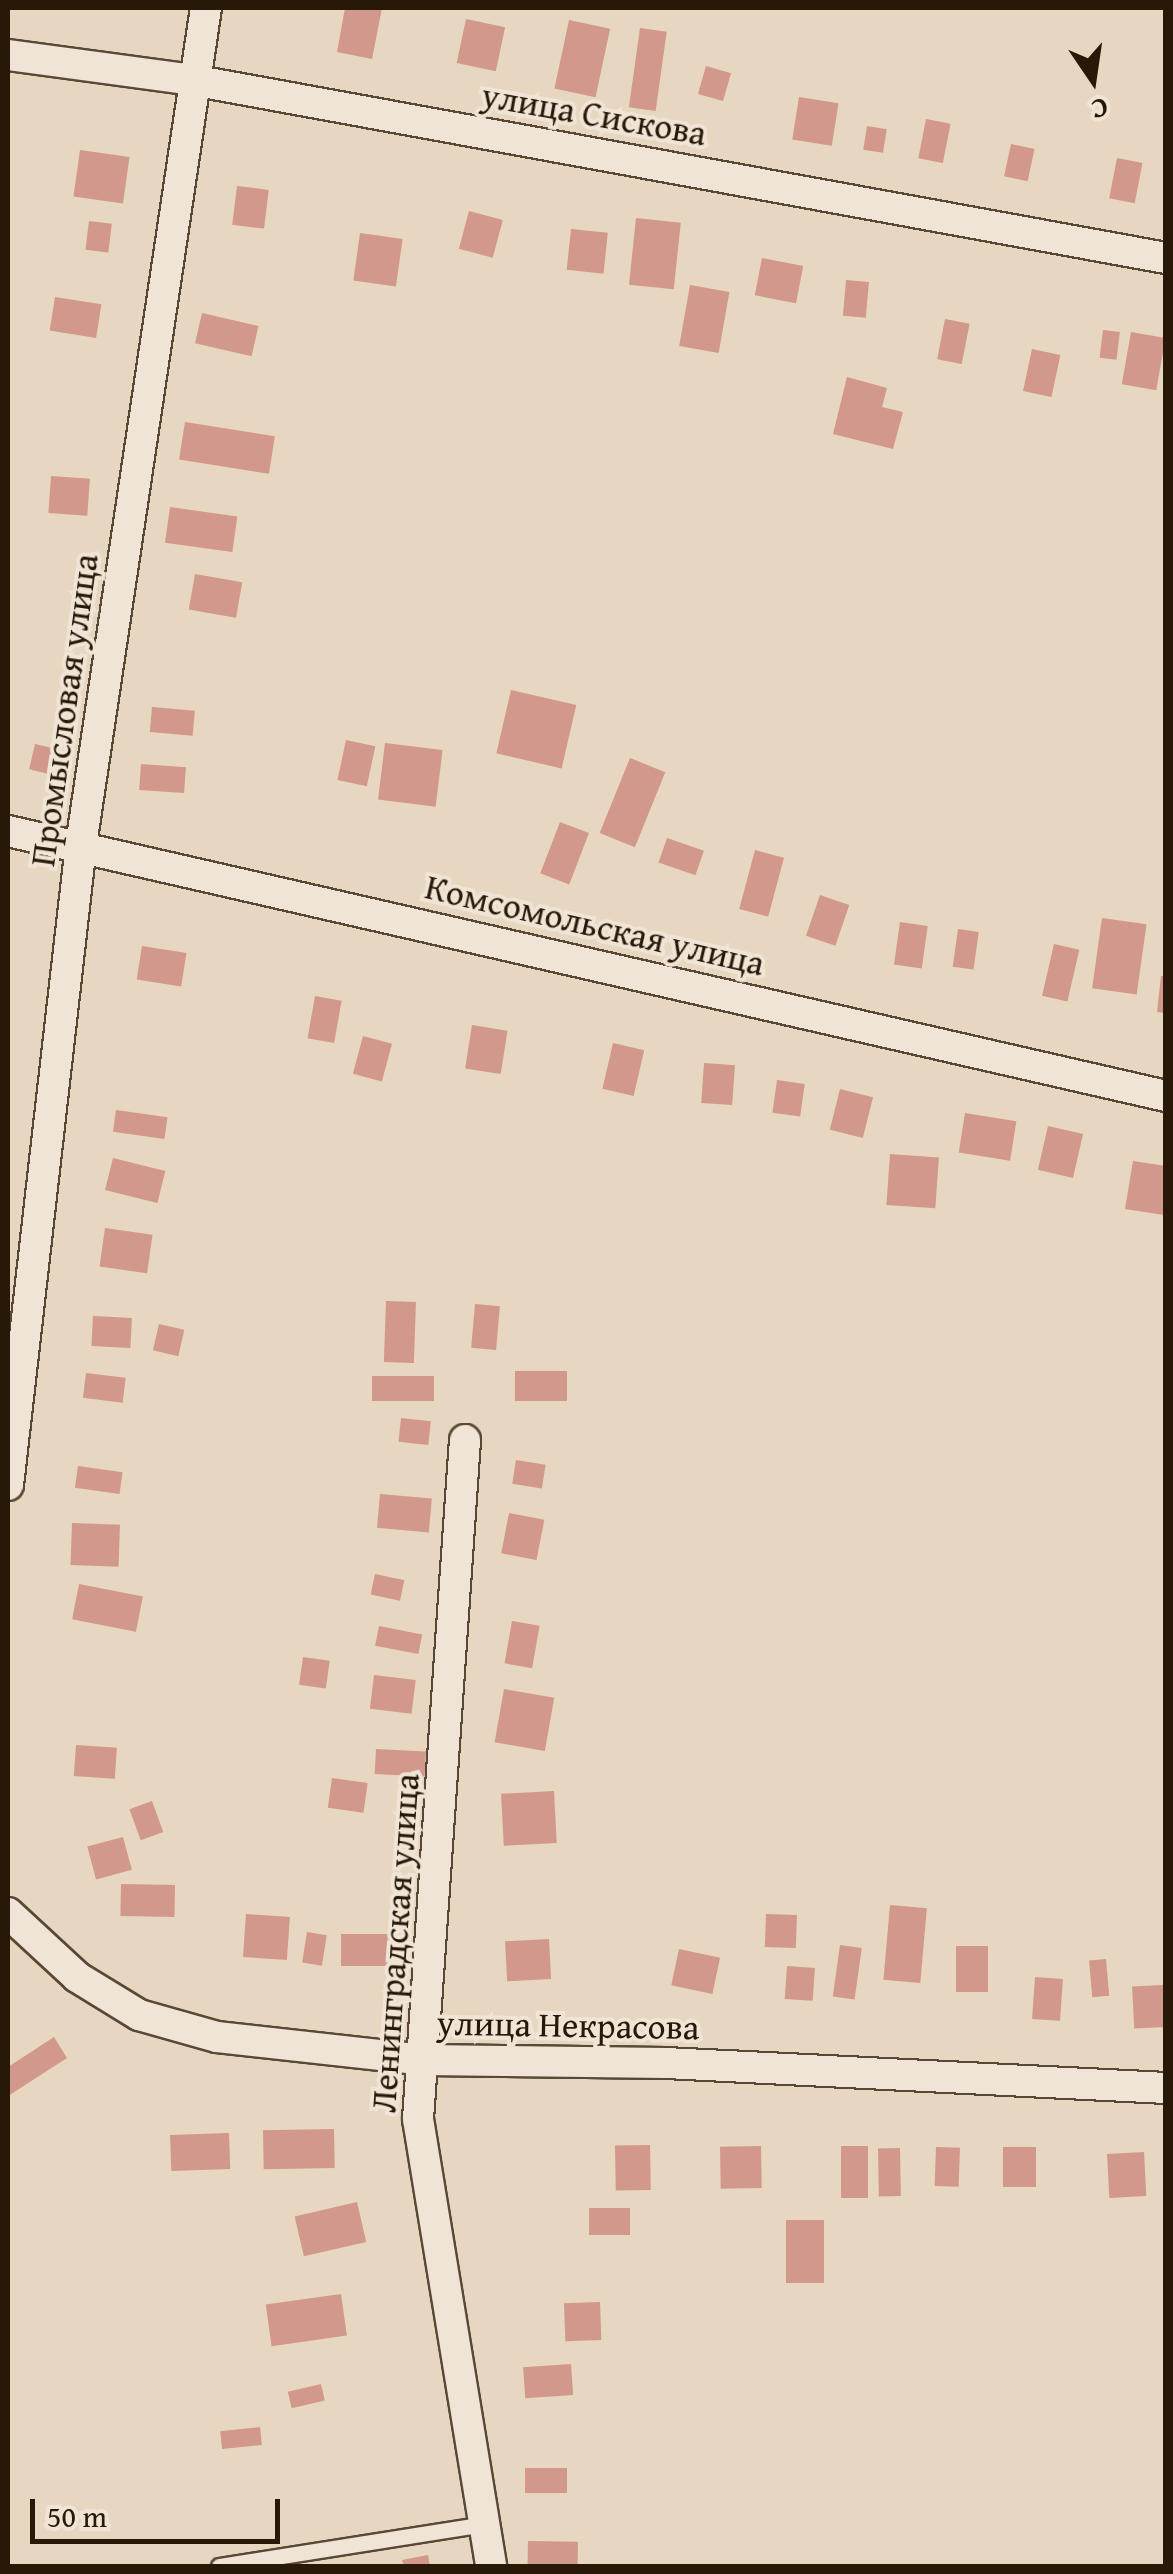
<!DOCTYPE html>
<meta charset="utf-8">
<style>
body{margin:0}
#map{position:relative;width:1173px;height:2574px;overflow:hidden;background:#e7d6c0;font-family:"Gentium Book Plus",serif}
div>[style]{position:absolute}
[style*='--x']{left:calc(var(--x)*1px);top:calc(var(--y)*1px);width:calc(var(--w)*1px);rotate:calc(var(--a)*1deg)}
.building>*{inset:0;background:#d2988c;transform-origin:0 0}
.roads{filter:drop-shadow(2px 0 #584835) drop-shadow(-2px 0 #584835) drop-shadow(0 2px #584835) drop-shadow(0 -2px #584835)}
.service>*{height:15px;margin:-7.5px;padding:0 7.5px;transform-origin:7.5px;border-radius:7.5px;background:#efe4d6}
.minor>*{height:30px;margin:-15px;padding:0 15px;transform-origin:15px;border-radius:15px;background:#efe4d6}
span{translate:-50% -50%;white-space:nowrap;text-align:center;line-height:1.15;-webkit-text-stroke:8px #efe4d6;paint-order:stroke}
.street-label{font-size:35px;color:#281807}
.frame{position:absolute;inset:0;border:10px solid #281807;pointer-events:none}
.north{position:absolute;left:1043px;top:30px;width:100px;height:100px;-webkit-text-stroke:8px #efe4d6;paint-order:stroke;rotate:167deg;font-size:28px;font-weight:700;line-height:40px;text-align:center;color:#281807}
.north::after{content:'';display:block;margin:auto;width:35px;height:45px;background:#281807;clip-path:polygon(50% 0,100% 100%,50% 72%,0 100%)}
.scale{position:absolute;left:30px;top:2499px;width:250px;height:45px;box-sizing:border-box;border:5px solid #281807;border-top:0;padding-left:12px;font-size:30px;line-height:35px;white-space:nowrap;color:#281807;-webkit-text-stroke:8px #efe4d6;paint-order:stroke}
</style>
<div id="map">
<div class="building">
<div style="clip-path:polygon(345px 8px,382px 8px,372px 59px,337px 52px)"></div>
<div style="left:466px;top:19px;width:40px;height:45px;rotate:12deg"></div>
<div style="left:569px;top:20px;width:42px;height:70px;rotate:12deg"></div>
<div style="left:640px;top:28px;width:27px;height:80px;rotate:8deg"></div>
<div style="left:706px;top:66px;width:26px;height:29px;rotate:16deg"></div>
<div style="left:799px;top:97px;width:40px;height:43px;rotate:9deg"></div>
<div style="left:926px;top:119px;width:25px;height:40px;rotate:11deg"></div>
<div style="left:867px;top:126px;width:20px;height:24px;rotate:9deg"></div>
<div style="left:1011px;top:144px;width:24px;height:33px;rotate:12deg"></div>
<div style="left:80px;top:150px;width:50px;height:47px;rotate:8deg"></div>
<div style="left:1117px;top:158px;width:26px;height:41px;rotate:11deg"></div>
<div style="left:237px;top:186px;width:32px;height:39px;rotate:7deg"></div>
<div style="left:469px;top:211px;width:35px;height:39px;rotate:15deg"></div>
<div style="left:636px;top:218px;width:45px;height:67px;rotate:6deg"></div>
<div style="left:89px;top:221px;width:23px;height:29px;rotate:7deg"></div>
<div style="left:571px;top:229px;width:37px;height:41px;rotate:6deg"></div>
<div style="left:360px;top:233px;width:43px;height:48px;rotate:8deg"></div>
<div style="left:762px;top:258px;width:42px;height:38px;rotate:11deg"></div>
<div style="left:846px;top:280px;width:23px;height:36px;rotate:5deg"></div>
<div style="left:690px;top:285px;width:40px;height:62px;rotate:10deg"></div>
<div style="left:55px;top:297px;width:47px;height:34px;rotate:9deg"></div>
<div style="left:202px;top:313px;width:58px;height:31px;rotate:13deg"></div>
<div style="left:945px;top:319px;width:25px;height:41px;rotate:11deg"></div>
<div style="left:1103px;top:330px;width:17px;height:28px;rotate:7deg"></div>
<div style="left:1131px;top:332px;width:35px;height:53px;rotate:10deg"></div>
<div style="left:1032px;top:349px;width:29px;height:43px;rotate:12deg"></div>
<div style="clip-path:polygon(847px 377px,887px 388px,882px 407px,903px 412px,893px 449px,833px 434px)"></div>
<div style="left:185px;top:422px;width:91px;height:38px;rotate:9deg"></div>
<div style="left:51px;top:476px;width:39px;height:37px;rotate:4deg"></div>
<div style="left:170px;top:507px;width:68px;height:36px;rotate:8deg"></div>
<div style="left:195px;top:574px;width:48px;height:36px;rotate:10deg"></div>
<div style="left:511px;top:690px;width:67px;height:65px;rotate:13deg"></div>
<div style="left:152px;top:707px;width:43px;height:25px;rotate:5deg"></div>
<div style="left:346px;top:740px;width:30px;height:41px;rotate:12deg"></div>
<div style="left:385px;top:743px;width:58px;height:57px;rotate:7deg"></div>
<div style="left:35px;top:744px;width:18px;height:26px;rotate:13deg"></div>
<div style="left:630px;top:758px;width:38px;height:81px;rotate:22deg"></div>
<div style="left:141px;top:764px;width:45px;height:26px;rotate:4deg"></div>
<div style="left:560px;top:822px;width:31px;height:55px;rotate:21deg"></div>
<div style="left:667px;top:838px;width:39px;height:26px;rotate:19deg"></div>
<div style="left:755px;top:850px;width:30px;height:61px;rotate:15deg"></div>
<div style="left:820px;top:895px;width:31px;height:43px;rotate:19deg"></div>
<div style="left:1102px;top:918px;width:45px;height:71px;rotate:8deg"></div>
<div style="left:900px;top:922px;width:28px;height:43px;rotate:8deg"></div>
<div style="left:958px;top:929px;width:21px;height:38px;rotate:8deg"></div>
<div style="left:1054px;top:944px;width:26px;height:53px;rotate:13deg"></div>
<div style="left:142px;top:946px;width:45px;height:34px;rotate:9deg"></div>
<div style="clip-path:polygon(1161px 976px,1166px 976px,1166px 1013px,1157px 1012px)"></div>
<div style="left:315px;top:996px;width:27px;height:43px;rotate:10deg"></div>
<div style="left:472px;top:1025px;width:36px;height:44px;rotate:9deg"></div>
<div style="left:363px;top:1036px;width:30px;height:39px;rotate:15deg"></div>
<div style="left:613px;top:1043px;width:32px;height:47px;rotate:13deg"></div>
<div style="left:704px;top:1063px;width:31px;height:40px;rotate:4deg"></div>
<div style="left:777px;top:1080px;width:28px;height:33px;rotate:8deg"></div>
<div style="left:840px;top:1089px;width:34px;height:42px;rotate:14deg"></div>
<div style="left:116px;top:1110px;width:52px;height:22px;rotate:8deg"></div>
<div style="left:965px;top:1113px;width:52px;height:40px;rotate:9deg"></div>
<div style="left:1048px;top:1126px;width:36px;height:45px;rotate:13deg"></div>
<div style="left:890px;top:1154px;width:49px;height:51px;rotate:4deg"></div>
<div style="left:113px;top:1158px;width:54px;height:33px;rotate:14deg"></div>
<div style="clip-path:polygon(1133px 1161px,1166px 1166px,1164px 1215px,1125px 1209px)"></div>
<div style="left:105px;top:1228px;width:48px;height:39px;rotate:8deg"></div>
<div style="left:386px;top:1301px;width:30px;height:61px;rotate:2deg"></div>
<div style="left:475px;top:1304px;width:25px;height:44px;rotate:5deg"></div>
<div style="left:93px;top:1316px;width:39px;height:30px;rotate:3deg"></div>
<div style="left:159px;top:1324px;width:26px;height:27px;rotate:13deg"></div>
<div style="left:515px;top:1371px;width:52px;height:30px"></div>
<div style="left:86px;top:1373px;width:40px;height:25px;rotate:7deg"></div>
<div style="left:434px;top:1376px;width:25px;height:62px;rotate:90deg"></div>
<div style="left:401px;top:1418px;width:30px;height:24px;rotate:6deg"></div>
<div style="left:516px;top:1460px;width:30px;height:24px;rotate:9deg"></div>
<div style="left:78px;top:1466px;width:45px;height:22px;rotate:8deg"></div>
<div style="left:380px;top:1494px;width:52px;height:34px;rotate:5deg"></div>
<div style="left:509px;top:1513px;width:36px;height:41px;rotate:11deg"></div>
<div style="left:72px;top:1523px;width:48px;height:42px;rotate:2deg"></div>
<div style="left:375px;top:1574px;width:30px;height:21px;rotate:12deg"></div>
<div style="left:79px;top:1584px;width:65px;height:36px;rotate:11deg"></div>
<div style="left:512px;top:1621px;width:28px;height:43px;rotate:10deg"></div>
<div style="left:379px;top:1626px;width:44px;height:20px;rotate:11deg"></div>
<div style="left:303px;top:1657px;width:27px;height:28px;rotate:8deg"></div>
<div style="left:374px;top:1675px;width:42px;height:34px;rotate:7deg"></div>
<div style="left:504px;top:1689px;width:51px;height:54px;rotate:10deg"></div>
<div style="left:76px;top:1745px;width:41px;height:31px;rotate:4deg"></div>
<div style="left:376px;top:1749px;width:50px;height:25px;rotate:3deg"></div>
<div style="left:332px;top:1778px;width:36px;height:30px;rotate:8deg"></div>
<div style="left:554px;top:1791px;width:52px;height:53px;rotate:87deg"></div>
<div style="left:152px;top:1801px;width:33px;height:24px;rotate:70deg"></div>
<div style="left:123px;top:1837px;width:34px;height:37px;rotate:75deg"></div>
<div style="left:121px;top:1884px;width:54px;height:32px;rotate:1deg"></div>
<div style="left:890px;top:1905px;width:37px;height:75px;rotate:5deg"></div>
<div style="left:246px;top:1914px;width:44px;height:43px;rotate:4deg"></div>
<div style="left:766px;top:1914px;width:31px;height:33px;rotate:2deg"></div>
<div style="left:307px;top:1932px;width:20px;height:31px;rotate:9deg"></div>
<div style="left:341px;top:1934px;width:48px;height:32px"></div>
<div style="left:549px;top:1939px;width:40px;height:44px;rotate:87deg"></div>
<div style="left:840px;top:1945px;width:22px;height:52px;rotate:8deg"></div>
<div style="left:956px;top:1946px;width:32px;height:46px"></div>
<div style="left:679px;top:1949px;width:42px;height:37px;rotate:12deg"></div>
<div style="left:1106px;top:1959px;width:37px;height:17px;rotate:85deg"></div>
<div style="left:787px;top:1966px;width:28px;height:33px;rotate:4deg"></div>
<div style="left:1035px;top:1977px;width:28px;height:42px;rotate:4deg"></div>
<div style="left:1163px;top:1985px;width:42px;height:31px;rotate:87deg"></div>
<div style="clip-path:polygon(54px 2037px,67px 2058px,8px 2096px,8px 2067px)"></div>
<div style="left:334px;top:2129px;width:39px;height:71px;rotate:89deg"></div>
<div style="left:229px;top:2133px;width:36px;height:59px;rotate:88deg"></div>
<div style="left:650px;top:2145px;width:45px;height:35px;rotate:89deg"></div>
<div style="left:761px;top:2146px;width:42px;height:41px;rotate:89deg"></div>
<div style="left:841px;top:2146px;width:27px;height:52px"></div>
<div style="left:936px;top:2147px;width:24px;height:39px;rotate:2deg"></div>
<div style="left:1003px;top:2147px;width:33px;height:40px"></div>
<div style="left:900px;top:2148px;width:48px;height:22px;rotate:89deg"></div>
<div style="left:1144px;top:2152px;width:44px;height:37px;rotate:87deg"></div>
<div style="left:357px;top:2202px;width:41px;height:64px;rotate:77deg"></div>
<div style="left:589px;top:2208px;width:41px;height:27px"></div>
<div style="left:786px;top:2220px;width:38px;height:63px"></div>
<div style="left:341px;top:2294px;width:42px;height:76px;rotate:82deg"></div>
<div style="left:600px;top:2302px;width:38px;height:36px;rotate:88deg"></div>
<div style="left:571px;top:2364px;width:31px;height:48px;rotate:86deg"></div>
<div style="left:321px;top:2384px;width:17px;height:34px;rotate:77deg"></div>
<div style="left:260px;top:2427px;width:18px;height:40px;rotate:84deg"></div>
<div style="left:525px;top:2468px;width:42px;height:25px"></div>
<div style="left:528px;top:2541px;width:50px;height:24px;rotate:1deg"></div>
<div style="clip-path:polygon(428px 2555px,430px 2566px,404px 2566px,402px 2560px)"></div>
</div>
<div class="roads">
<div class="service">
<div style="--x:219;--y:2566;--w:267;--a:-9"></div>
</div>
<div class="minor">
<div style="--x:8;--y:55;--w:186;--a:7.7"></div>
<div style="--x:192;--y:80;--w:990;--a:10.36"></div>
<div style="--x:8;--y:831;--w:1188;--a:12.89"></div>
<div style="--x:465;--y:1440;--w:681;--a:93.96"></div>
<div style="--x:418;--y:2119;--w:453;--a:80.7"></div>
<div style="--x:8;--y:1485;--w:644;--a:-83.49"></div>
<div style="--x:81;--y:845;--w:846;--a:-81.51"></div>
<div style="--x:8;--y:1913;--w:94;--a:42.8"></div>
<div style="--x:77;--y:1977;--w:73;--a:31.5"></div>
<div style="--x:139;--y:2015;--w:81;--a:15.8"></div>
<div style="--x:217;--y:2037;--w:208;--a:6.3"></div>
<div style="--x:424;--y:2060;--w:242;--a:0.7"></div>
<div style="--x:666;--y:2063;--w:501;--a:2.86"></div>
</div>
</div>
<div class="street-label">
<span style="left:594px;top:114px;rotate:10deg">улица Сискова</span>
<span style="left:64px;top:710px;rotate:-82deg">Промысловая улица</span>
<span style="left:595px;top:925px;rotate:13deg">Комсомольская улица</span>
<span style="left:395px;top:1943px;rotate:-86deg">Ленинградская улица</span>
<span style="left:568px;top:2025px;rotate:1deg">улица Некрасова</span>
</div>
<div class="frame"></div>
<div class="north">С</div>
<div class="scale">50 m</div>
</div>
